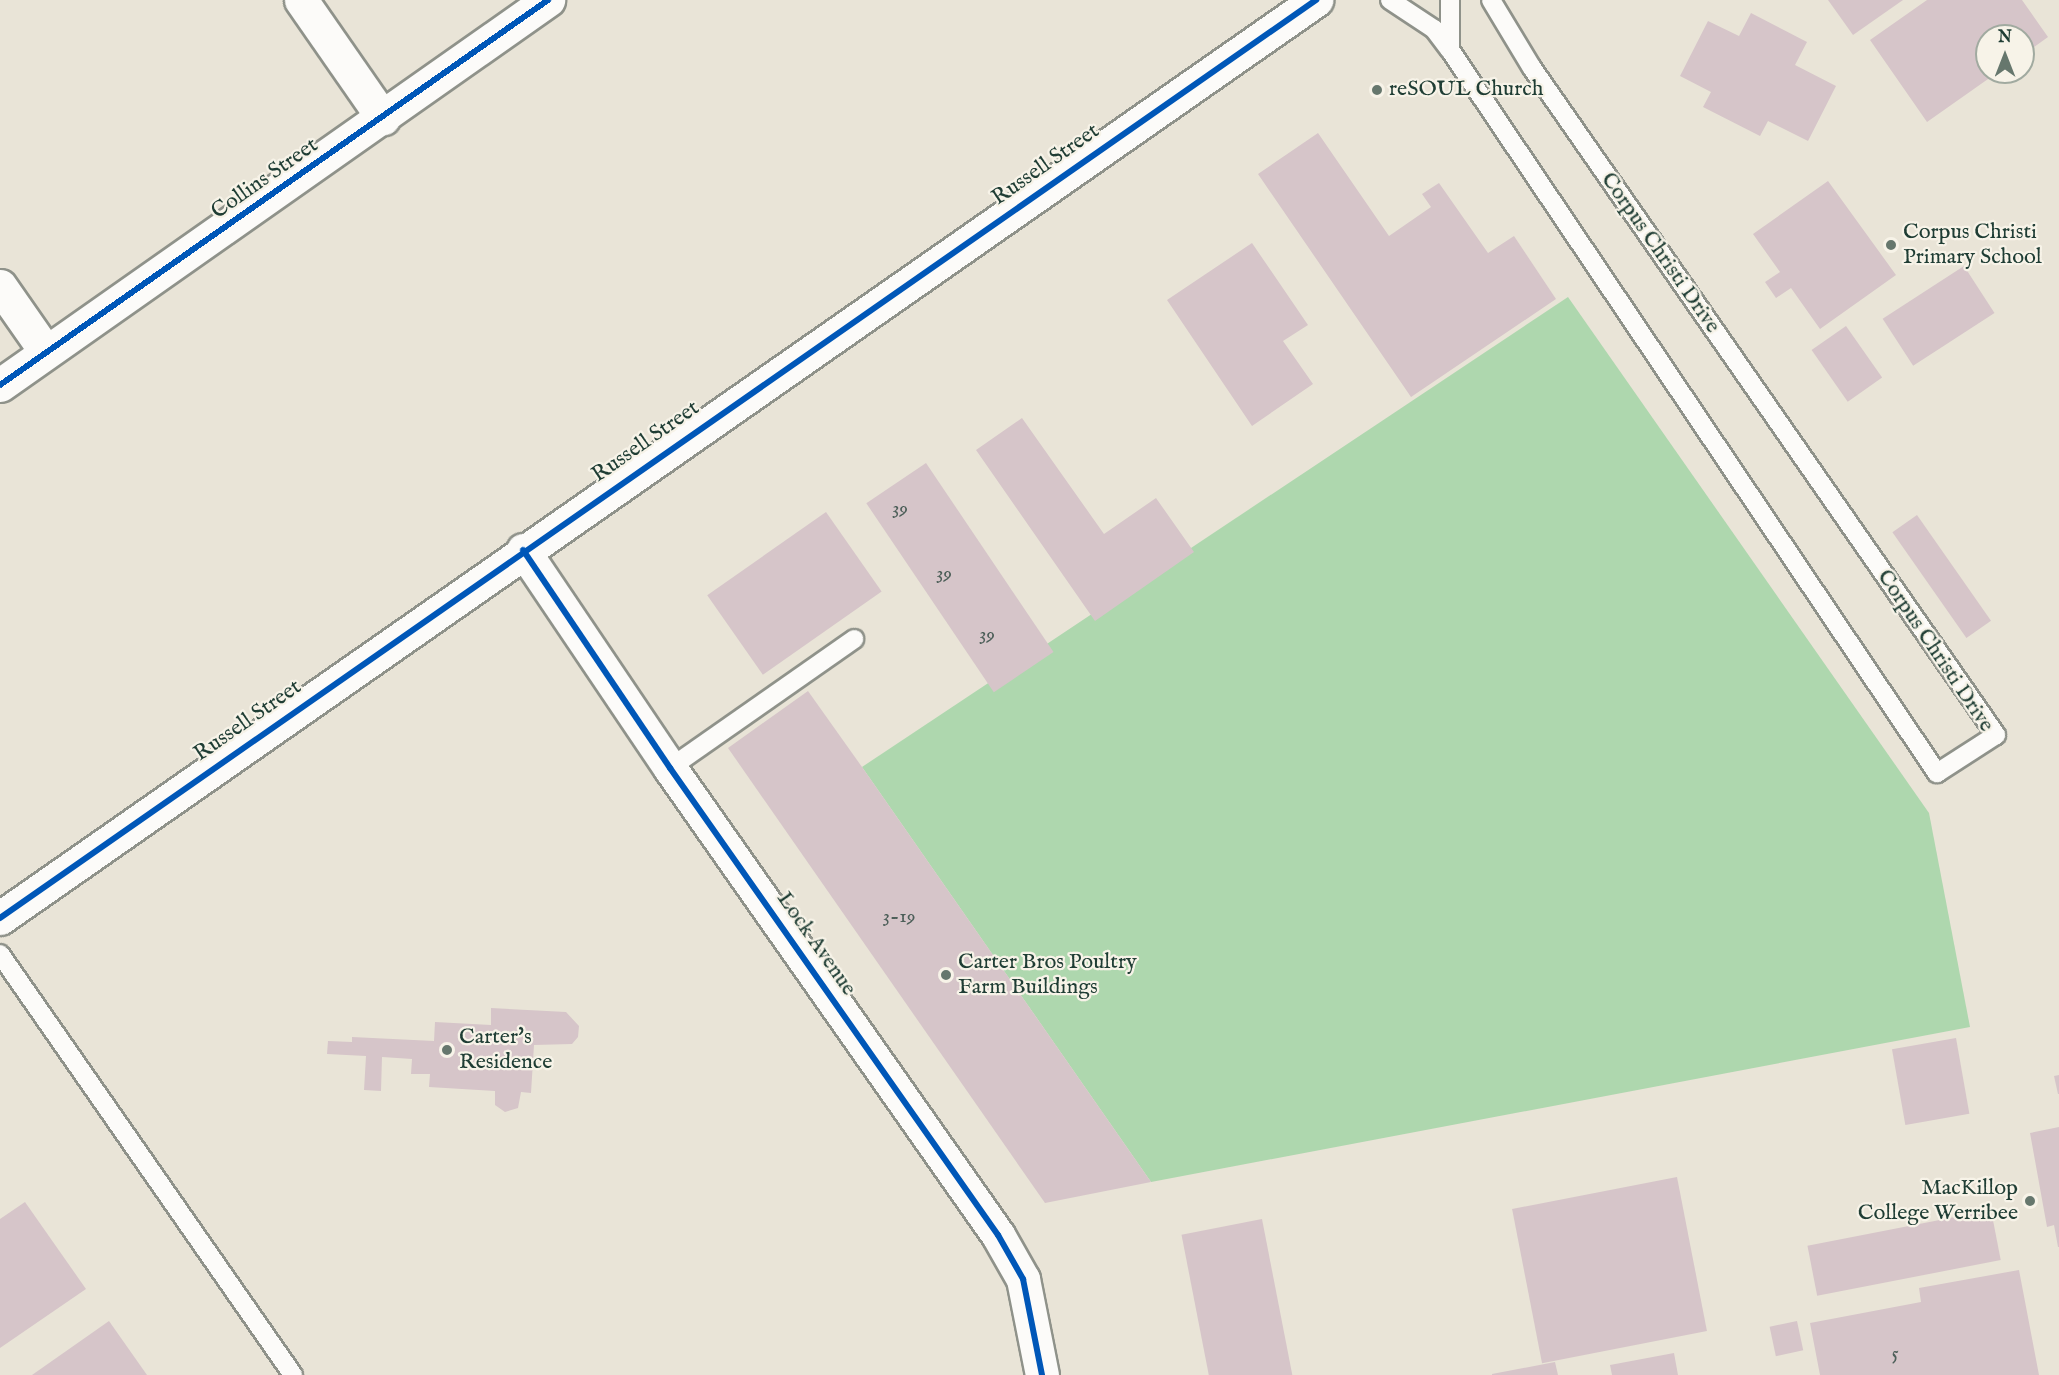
<!DOCTYPE html>
<style>
body{margin:0}
#map{position:relative;width:2059px;height:1375px;overflow:hidden;background:#e9e4d7;font-family:"IM FELL English",serif}
div>[style]{position:absolute}
[style*='--x']{left:calc(var(--x)*1px);top:calc(var(--y)*1px);width:calc(var(--w)*1px);rotate:calc(var(--a)*1deg)}
.green>*{inset:0;background:#aed7ae}
.building>*{inset:0;background:#d6c5c9;transform-origin:0 0}
.roads{filter:drop-shadow(2px 0 #8f928a) drop-shadow(-2px 0 #8f928a) drop-shadow(0 2px #8f928a) drop-shadow(0 -2px #8f928a)}
.lane>*{height:18px;margin:-9px;padding:0 9px;transform-origin:9px;border-radius:9px;background:#fcfbf9}
.street>*{height:33px;margin:-16.5px;padding:0 16.5px;transform-origin:16.5px;border-radius:16.5px;background:#fcfbf9}
.cycleway>*{height:6px;margin:-3px;padding:0 3px;transform-origin:3px;border-radius:3px;background:#0057b8}
.dots>*{width:16px;height:16px;translate:-50% -50%;box-sizing:border-box;border:3px solid #f7f3e8;border-radius:50%}
span{translate:-50% -50%;white-space:nowrap;text-align:center;line-height:1.15;-webkit-text-stroke:4.5px #f7f3e8;paint-order:stroke}
.number-label{font-size:20px;color:#4d5f59}
.number-label span{-webkit-text-stroke-width:0}
.poi-label{font-size:22px;color:#1f3d34}
.left{translate:0 -50%;text-align:left}
.right{translate:-100% -50%;text-align:right}
.street-label{font-size:22px;color:#1f3d34}
.north{position:absolute;left:1975px;top:24px;width:60px;height:60px;box-sizing:border-box;background:#f7f3e8;border:2px solid #a1aaa0;border-radius:50%;rotate:0deg;font-size:16px;font-weight:700;line-height:24px;text-align:center;color:#1f3d34}
.north::after{content:'';display:block;margin:auto;width:21px;height:27px;background:#66776d;clip-path:polygon(50% 0,100% 100%,50% 72%,0 100%)}
</style>
<div id="map">
<div class="green">
<div style="clip-path:polygon(1568px 297px,1929px 813px,1970px 1027px,1151px 1182px,862px 767px)"></div>
</div>
<div class="building">
<div style="clip-path:polygon(1828px 0,1903px 0,1853px 35px)"></div>
<div style="clip-path:polygon(1927px 0,2022px 0,2048px 37px,2023px 55px,2023px 36px,1987px 36px,1987px 72px,1998px 72px,1927px 122px,1870px 40px)"></div>
<div style="clip-path:polygon(1751px 13px,1807px 42px,1795px 65px,1836px 86px,1808px 141px,1768px 121px,1760px 136px,1703px 107px,1711px 92px,1680px 76px,1708px 21px,1739px 36px)"></div>
<div style="clip-path:polygon(1318px 133px,1389px 236px,1431px 207px,1422px 194px,1439px 183px,1488px 253px,1514px 236px,1556px 299px,1411px 397px,1258px 174px)"></div>
<div style="clip-path:polygon(1828px 181px,1896px 275px,1820px 329px,1791px 288px,1776px 298px,1765px 282px,1780px 272px,1753px 234px)"></div>
<div style="clip-path:polygon(1252px 243px,1308px 325px,1283px 341px,1313px 384px,1252px 426px,1167px 300px)"></div>
<div style="left:1964px;top:266px;width:56px;height:97px;rotate:57deg"></div>
<div style="left:1846px;top:326px;width:63px;height:42px;rotate:55deg"></div>
<div style="clip-path:polygon(1022px 418px,1104px 534px,1156px 498px,1194px 552px,1095px 621px,976px 450px)"></div>
<div style="left:926px;top:463px;width:228px;height:72px;rotate:56deg"></div>
<div style="left:826px;top:512px;width:97px;height:145px;rotate:55deg"></div>
<div style="left:1917px;top:515px;width:129px;height:30px;rotate:55deg"></div>
<div style="clip-path:polygon(808px 691px,862px 767px,1151px 1182px,1045px 1203px,728px 748px)"></div>
<div style="clip-path:polygon(491px 1008px,566px 1012px,579px 1026px,578px 1037px,572px 1044px,534px 1045px,531px 1093px,521px 1092px,518px 1108px,505px 1112px,495px 1105px,495px 1091px,429px 1087px,430px 1074px,411px 1074px,412px 1059px,382px 1057px,381px 1091px,364px 1090px,366px 1056px,327px 1054px,328px 1041px,352px 1042px,352px 1037px,434px 1041px,435px 1022px,491px 1025px)"></div>
<div style="left:1956px;top:1038px;width:77px;height:65px;rotate:80deg"></div>
<div style="clip-path:polygon(2059px 1075px,2059px 1094px,2058px 1094px,2054px 1076px)"></div>
<div style="clip-path:polygon(2059px 1127px,2059px 1247px,2058px 1247px,2054px 1225px,2047px 1227px,2030px 1133px)"></div>
<div style="left:1677px;top:1177px;width:157px;height:168px;rotate:79deg"></div>
<div style="clip-path:polygon(25px 1202px,86px 1289px,0 1348px,0 1219px)"></div>
<div style="left:1991px;top:1210px;width:51px;height:187px;rotate:79deg"></div>
<div style="left:1262px;top:1219px;width:159px;height:82px;rotate:79deg"></div>
<div style="clip-path:polygon(2019px 1270px,2039px 1375px,1820px 1375px,1810px 1323px,1921px 1302px,1919px 1288px)"></div>
<div style="clip-path:polygon(109px 1321px,147px 1375px,32px 1375px)"></div>
<div style="left:1797px;top:1321px;width:30px;height:28px;rotate:78deg"></div>
<div style="clip-path:polygon(1674px 1353px,1678px 1375px,1612px 1375px,1610px 1365px)"></div>
<div style="clip-path:polygon(1555px 1362px,1558px 1375px,1492px 1375px,1492px 1374px)"></div>
</div>
<div class="roads">
<div class="lane">
<div style="--x:1390;--y:0;--w:53;--a:33.4"></div>
<div style="--x:1434;--y:29;--w:26;--a:53"></div>
<div style="--x:1450;--y:50;--w:872;--a:56.04"></div>
<div style="--x:1937;--y:773;--w:70;--a:-32.8"></div>
<div style="--x:1996;--y:735;--w:813;--a:-124.82"></div>
<div style="--x:1532;--y:68;--w:79;--a:-121.1"></div>
<div style="--x:1450;--y:0;--w:50;--a:90"></div>
<div style="--x:670;--y:768;--w:225;--a:-35"></div>
<div style="--x:0;--y:954;--w:513;--a:55.16"></div>
</div>
<div class="street">
<div style="--x:301;--y:0;--w:144;--a:55.2"></div>
<div style="--x:0;--y:286;--w:80;--a:55.1"></div>
<div style="--x:0;--y:385;--w:670;--a:-35.09"></div>
<div style="--x:523;--y:550;--w:263;--a:56"></div>
<div style="--x:670;--y:768;--w:571;--a:54.92"></div>
<div style="--x:998;--y:1235;--w:51;--a:60.4"></div>
<div style="--x:1023;--y:1279;--w:98;--a:78.8"></div>
<div style="--x:0;--y:918;--w:1605;--a:-34.9"></div>
</div>
</div>
<div class="cycleway">
<div style="--x:0;--y:385;--w:670;--a:-35.09"></div>
<div style="--x:523;--y:550;--w:263;--a:56"></div>
<div style="--x:670;--y:768;--w:571;--a:54.92"></div>
<div style="--x:998;--y:1235;--w:51;--a:60.4"></div>
<div style="--x:1023;--y:1279;--w:98;--a:78.8"></div>
<div style="--x:0;--y:918;--w:1605;--a:-34.9"></div>
</div>
<div class="dots">
<div style="left:1377px;top:90px;background:#66776d"></div>
<div style="left:1891px;top:245px;background:#66776d"></div>
<div style="left:946px;top:975px;background:#66776d"></div>
<div style="left:447px;top:1050px;background:#66776d"></div>
<div style="left:2030px;top:1201px;background:#66776d"></div>
</div>
<div class="number-label">
<span style="left:900px;top:508px">39</span>
<span style="left:944px;top:573px">39</span>
<span style="left:987px;top:634px">39</span>
<span style="left:899px;top:916px">3-19</span>
<span style="left:1895px;top:1353px">5</span>
</div>
<div class="poi-label">
<span class="left" style="left:1389px;top:90px">reSOUL Church</span>
<span class="left" style="left:1903px;top:245px">Corpus Christi<br>Primary School</span>
<span class="left" style="left:958px;top:975px">Carter Bros Poultry<br>Farm Buildings</span>
<span class="left" style="left:459px;top:1050px">Carter's<br>Residence</span>
<span class="right" style="left:2018px;top:1201px">MacKillop<br>College Werribee</span>
</div>
<div class="street-label">
<span style="left:1046px;top:165px;rotate:-35deg">Russell Street</span>
<span style="left:265px;top:179px;rotate:-35deg">Collins Street</span>
<span style="left:1660px;top:253px;rotate:55deg">Corpus Christi Drive</span>
<span style="left:646px;top:442px;rotate:-35deg">Russell Street</span>
<span style="left:1935px;top:651px;rotate:56deg">Corpus Christi Drive</span>
<span style="left:248px;top:721px;rotate:-35deg">Russell Street</span>
<span style="left:816px;top:944px;rotate:55deg">Lock Avenue</span>
</div>
<div class="north">N</div>
</div>
